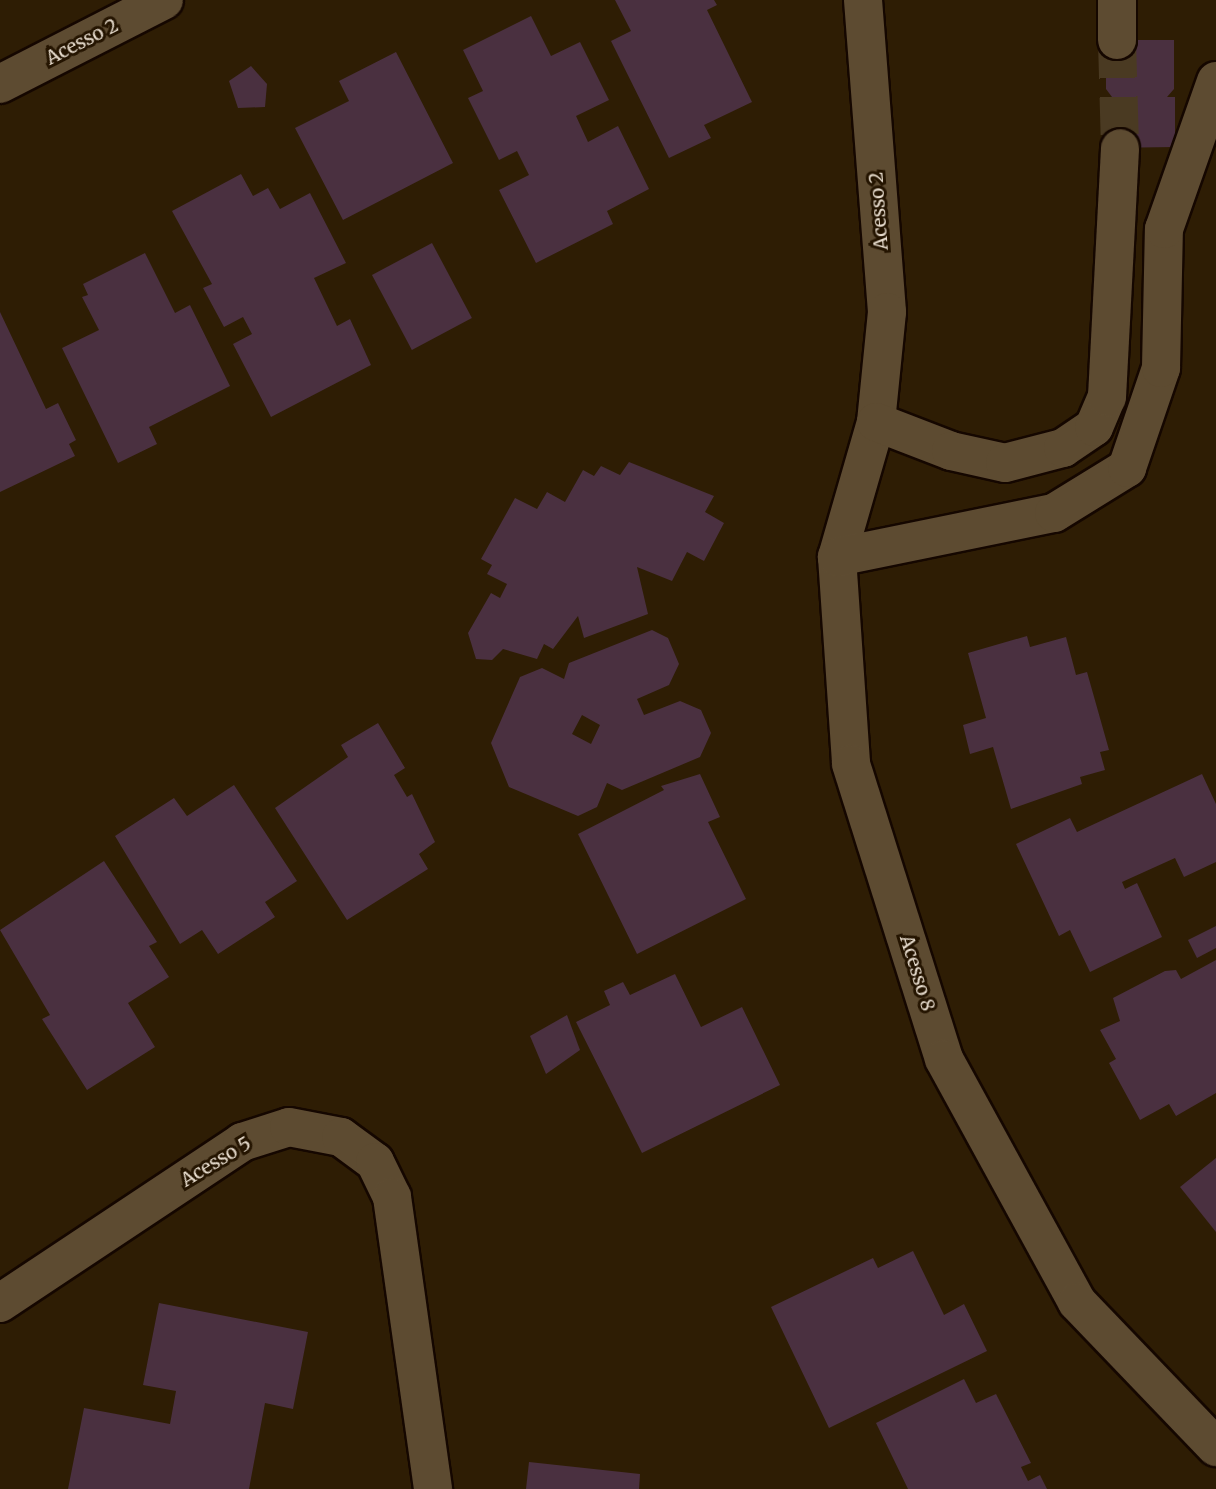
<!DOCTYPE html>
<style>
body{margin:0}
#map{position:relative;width:1216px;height:1489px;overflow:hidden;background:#2e1d04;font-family:Merriweather,serif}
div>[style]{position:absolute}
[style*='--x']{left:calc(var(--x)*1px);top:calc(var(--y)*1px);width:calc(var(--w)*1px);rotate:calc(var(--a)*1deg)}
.building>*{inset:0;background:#4a3040;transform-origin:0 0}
.minor-tunnel>*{height:38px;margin-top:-19px;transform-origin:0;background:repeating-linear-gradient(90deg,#4a3a22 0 38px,transparent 0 57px)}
.roads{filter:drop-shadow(2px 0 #150700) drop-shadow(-2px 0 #150700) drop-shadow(0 2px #150700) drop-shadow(0 -2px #150700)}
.minor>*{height:38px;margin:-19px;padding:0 19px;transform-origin:19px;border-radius:19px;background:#5d4b31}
span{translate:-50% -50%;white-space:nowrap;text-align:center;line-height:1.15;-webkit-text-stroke:6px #241400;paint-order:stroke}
.street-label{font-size:19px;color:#e7dccd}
</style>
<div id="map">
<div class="building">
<div style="clip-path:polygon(615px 0,714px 0,717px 5px,707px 10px,752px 102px,704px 125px,711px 138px,669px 158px,611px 41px,631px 31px)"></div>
<div style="clip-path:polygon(531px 16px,551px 56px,580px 42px,609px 100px,576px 116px,588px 142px,618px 126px,649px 189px,607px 211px,613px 224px,536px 263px,499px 190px,529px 175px,517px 151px,499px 160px,468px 98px,483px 91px,463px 50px)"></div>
<div style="clip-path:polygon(1106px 40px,1174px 40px,1174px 89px,1167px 97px,1175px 97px,1175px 147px,1105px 148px,1105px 98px,1112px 97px,1106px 89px)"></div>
<div style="clip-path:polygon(396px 52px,453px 163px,343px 220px,295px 128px,349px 101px,339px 81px)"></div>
<div style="clip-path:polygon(251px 66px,267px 84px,265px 107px,238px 108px,229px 81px)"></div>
<div style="clip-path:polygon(241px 174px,253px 196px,268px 188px,280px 209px,310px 193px,346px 263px,314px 278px,337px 326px,350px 319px,371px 365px,271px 417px,233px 344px,252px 334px,243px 317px,224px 327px,203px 288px,212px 284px,172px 211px)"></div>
<div style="left:432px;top:243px;width:85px;height:68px;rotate:62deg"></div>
<div style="clip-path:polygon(145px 253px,175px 313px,190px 305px,230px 386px,149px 427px,157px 444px,118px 463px,62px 348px,99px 330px,82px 297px,88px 295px,83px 284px)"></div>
<div style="clip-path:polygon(0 312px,46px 409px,58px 403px,76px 440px,69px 444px,75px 456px,0 492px)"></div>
<div style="clip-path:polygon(629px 462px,714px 496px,705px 512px,724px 523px,704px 561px,687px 552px,672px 581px,637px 567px,648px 614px,584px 638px,578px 616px,553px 649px,544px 644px,537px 659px,503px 649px,492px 660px,476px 659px,468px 633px,491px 593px,500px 598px,507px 584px,487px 574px,492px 565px,481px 559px,515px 498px,537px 509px,547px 492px,565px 502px,583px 470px,594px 476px,601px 466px,620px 475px)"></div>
<div style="clip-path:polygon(evenodd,652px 630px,668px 638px,679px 664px,669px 685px,637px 699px,644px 715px,680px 701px,701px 710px,711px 733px,700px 757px,622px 790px,607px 783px,597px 807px,578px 816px,509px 787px,491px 743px,520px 677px,542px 668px,564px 679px,569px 663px,652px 630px,582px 715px,600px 725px,591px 744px,572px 734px,582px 715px)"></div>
<div style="clip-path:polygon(1027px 636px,1030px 647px,1066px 637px,1076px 675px,1087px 672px,1109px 750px,1100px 752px,1105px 770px,1080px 777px,1082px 784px,1011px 809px,993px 747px,970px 754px,963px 725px,986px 718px,968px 653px)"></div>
<div style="clip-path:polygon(378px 723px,405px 768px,394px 775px,407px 797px,412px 794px,435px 842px,419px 854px,428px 869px,347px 920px,275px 808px,348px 757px,341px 745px)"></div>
<div style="clip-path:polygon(700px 774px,720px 817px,708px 822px,746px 899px,637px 954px,578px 834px,664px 790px,661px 786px)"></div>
<div style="clip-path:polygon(1202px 774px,1216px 804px,1216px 862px,1184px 877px,1175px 858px,1122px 882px,1125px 889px,1137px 883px,1162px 937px,1090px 972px,1070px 930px,1059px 936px,1016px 844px,1070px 818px,1077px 832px)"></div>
<div style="clip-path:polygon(234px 785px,297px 881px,265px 902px,275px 917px,218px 954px,202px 930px,180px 944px,115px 836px,174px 798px,187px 816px)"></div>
<div style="clip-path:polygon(104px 861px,157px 942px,149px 946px,169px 977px,128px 1003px,155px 1047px,87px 1090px,42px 1019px,50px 1015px,0 930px)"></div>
<div style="clip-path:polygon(1216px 926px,1216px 948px,1197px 958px,1188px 940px)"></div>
<div style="clip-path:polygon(1216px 960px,1216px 1093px,1176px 1116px,1169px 1104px,1140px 1120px,1109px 1063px,1116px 1059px,1100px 1030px,1120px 1021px,1113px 998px,1165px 971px,1176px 970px,1181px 979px)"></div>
<div style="clip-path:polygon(675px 974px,701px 1027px,742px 1007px,780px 1085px,642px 1153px,576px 1022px,610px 1005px,604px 991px,623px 982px,630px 995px)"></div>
<div style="clip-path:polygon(567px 1015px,580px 1050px,546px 1074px,530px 1036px)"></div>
<div style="clip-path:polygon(1216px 1158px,1216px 1232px,1180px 1187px)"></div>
<div style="clip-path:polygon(913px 1251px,944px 1315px,964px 1304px,987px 1351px,829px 1428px,771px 1307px,873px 1258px,878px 1268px)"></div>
<div style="clip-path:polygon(159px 1303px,308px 1332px,293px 1409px,265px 1403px,249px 1489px,68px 1489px,84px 1408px,170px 1424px,176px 1391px,143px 1385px)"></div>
<div style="clip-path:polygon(964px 1379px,976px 1403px,996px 1394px,1031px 1463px,1021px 1467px,1028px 1481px,1040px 1475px,1047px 1489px,908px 1489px,876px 1423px)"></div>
<div style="clip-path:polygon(529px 1462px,640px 1474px,639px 1489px,526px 1489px)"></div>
</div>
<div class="minor-tunnel">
<div style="--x:1117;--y:40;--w:108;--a:88.4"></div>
</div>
<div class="roads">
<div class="minor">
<div style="--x:863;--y:0;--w:313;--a:85.6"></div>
<div style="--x:887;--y:312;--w:111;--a:95.7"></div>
<div style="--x:876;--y:422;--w:141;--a:106.1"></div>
<div style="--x:837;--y:557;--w:207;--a:86.1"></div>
<div style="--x:851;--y:764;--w:309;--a:72.5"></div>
<div style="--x:944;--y:1059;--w:277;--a:61.3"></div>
<div style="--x:1077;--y:1302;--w:201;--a:46.2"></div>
<div style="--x:1117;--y:0;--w:40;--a:90"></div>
<div style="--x:0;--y:84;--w:184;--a:-27.1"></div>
<div style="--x:876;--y:422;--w:80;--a:21.1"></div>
<div style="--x:951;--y:451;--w:55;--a:12.5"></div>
<div style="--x:1005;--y:463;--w:60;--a:-14.5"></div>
<div style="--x:1063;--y:448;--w:37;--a:-34"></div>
<div style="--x:1094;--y:427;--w:33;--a:-67"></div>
<div style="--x:1107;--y:397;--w:249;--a:-87"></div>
<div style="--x:837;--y:557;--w:221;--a:-11.5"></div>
<div style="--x:1054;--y:513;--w:86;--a:-31.7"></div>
<div style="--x:1127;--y:468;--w:106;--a:-71.2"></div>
<div style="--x:1161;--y:368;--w:139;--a:-88.8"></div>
<div style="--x:1164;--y:229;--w:157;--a:-70.6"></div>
<div style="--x:0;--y:1303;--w:291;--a:-33.6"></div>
<div style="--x:242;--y:1142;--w:49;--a:-17.7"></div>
<div style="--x:289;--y:1127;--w:53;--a:10.9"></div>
<div style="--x:341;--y:1137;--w:42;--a:36.3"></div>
<div style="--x:375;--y:1162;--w:39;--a:64"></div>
<div style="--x:392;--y:1197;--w:295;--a:82"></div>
</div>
</div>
<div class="street-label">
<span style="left:82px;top:42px;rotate:-27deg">Acesso 2</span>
<span style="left:879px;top:211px;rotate:-94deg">Acesso 2</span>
<span style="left:917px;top:973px;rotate:73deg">Acesso 8</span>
<span style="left:216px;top:1162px;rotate:-31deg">Acesso 5</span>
</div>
</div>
